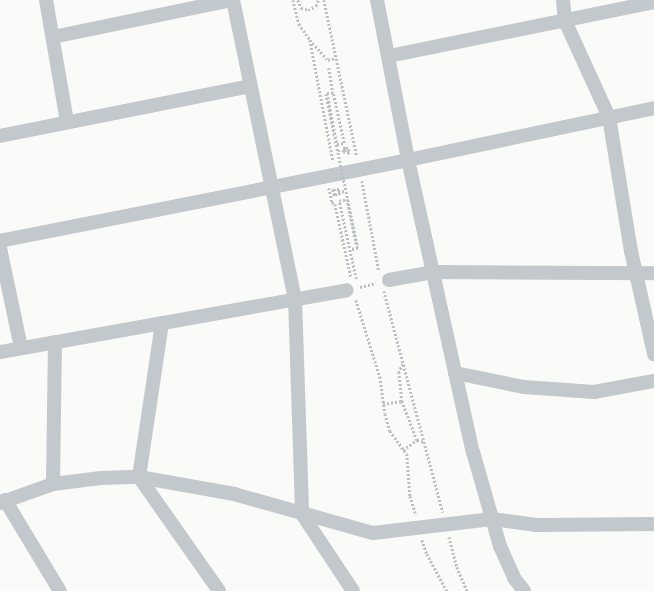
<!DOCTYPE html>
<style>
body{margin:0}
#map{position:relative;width:654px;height:591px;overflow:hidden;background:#fafaf8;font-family:"Nunito Sans",sans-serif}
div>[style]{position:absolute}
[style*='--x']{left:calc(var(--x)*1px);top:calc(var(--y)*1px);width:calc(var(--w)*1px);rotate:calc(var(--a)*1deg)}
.path>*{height:2.5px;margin-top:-1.25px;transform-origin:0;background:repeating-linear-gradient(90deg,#bbbfc2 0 2px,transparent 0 4px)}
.street>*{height:14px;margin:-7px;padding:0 7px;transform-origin:7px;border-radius:7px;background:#c3c8cc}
.path-bridge>*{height:2.5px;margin-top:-1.25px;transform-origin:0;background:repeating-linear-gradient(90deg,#bbbfc2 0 2px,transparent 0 4px)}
span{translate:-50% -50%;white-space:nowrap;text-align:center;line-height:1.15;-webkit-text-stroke:4px #fff;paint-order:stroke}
</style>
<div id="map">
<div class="path">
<div style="--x:293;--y:0;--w:25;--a:76"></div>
<div style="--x:299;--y:24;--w:19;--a:55"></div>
<div style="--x:310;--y:40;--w:27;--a:48"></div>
<div style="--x:328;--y:60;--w:8;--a:-14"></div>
<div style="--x:298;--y:0;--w:9;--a:69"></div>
<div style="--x:301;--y:8;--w:7;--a:16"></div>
<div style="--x:308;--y:10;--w:9;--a:-27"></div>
<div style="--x:316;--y:6;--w:6;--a:-72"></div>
<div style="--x:324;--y:0;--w:160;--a:78.1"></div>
<div style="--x:310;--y:40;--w:123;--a:79.2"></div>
<div style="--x:329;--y:68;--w:25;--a:81"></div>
<div style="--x:338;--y:151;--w:6;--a:0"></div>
<div style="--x:344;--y:151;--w:4;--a:-63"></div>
<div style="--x:346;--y:147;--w:7;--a:63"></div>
<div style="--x:349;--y:153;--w:6;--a:-171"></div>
<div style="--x:343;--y:152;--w:4;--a:-90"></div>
<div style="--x:343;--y:148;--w:3;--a:-18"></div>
<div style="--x:346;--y:147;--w:4;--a:34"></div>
<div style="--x:349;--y:149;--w:5;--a:90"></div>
<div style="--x:362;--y:181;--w:92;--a:79.3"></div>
<div style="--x:329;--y:188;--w:14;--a:78"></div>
<div style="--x:332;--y:202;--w:4;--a:34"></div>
<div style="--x:335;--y:204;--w:75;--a:77.6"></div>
<div style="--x:334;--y:189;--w:1;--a:135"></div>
<div style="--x:333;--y:190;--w:4;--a:90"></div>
<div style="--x:333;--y:194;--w:2;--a:27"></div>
<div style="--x:335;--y:195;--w:4;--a:0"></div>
<div style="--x:339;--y:195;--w:5;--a:-90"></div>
<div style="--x:339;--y:190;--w:4;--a:-166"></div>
<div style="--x:335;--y:189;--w:6;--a:90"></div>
<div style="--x:335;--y:195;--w:4;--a:-45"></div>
<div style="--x:338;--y:192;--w:8;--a:-7"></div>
<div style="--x:356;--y:279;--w:80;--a:-102.3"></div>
<div style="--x:339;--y:201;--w:8;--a:-14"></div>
<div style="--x:347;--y:199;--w:49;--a:78.2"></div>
<div style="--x:360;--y:287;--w:16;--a:-14"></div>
<div style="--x:384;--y:291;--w:229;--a:75.1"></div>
<div style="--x:356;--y:300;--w:81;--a:72.7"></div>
<div style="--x:380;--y:377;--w:37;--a:82"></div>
<div style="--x:385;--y:414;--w:18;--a:74"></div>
<div style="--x:390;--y:431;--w:29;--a:54"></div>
<div style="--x:407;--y:454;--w:42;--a:85.9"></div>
<div style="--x:410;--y:496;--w:20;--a:72"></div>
<div style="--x:403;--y:364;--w:9;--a:117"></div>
<div style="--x:399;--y:372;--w:29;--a:84"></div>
<div style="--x:402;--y:401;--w:42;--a:69"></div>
<div style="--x:417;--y:440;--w:7;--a:16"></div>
<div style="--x:383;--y:404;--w:19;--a:-9"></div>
<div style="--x:403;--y:450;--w:17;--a:-36"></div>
<div style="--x:449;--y:537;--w:31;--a:75"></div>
<div style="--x:457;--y:567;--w:26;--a:67"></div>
<div style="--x:422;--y:540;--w:15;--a:70"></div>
<div style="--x:427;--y:554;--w:42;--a:61.6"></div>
</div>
<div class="street">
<div style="--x:46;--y:0;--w:123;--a:80.2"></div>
<div style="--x:233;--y:0;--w:305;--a:78.3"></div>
<div style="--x:295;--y:299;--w:215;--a:88.1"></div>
<div style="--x:302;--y:514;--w:92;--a:56.5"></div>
<div style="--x:377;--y:0;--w:163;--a:79"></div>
<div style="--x:408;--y:160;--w:299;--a:77.5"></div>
<div style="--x:473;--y:452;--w:98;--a:74"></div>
<div style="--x:500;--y:546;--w:35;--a:66"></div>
<div style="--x:514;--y:578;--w:16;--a:52"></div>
<div style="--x:563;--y:0;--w:21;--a:85"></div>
<div style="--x:565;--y:21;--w:106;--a:65.4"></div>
<div style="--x:609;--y:117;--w:136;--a:80.7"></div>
<div style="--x:631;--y:251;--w:106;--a:77.4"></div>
<div style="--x:53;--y:37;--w:183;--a:-11.7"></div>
<div style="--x:389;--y:56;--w:270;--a:-11.5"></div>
<div style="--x:0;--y:136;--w:255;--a:-11.3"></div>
<div style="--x:0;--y:241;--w:416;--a:-11.2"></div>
<div style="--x:408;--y:160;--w:251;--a:-11.9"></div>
<div style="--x:0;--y:248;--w:102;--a:78.1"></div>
<div style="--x:389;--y:280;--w:46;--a:-10.1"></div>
<div style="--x:434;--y:272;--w:220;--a:0.3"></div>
<div style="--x:162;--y:323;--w:156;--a:98.5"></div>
<div style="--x:139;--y:477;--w:139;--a:54.9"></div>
<div style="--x:0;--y:352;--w:352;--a:-10.1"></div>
<div style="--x:455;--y:373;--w:70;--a:11.5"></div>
<div style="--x:524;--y:387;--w:70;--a:4.1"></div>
<div style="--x:594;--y:392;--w:61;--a:-10.4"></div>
<div style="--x:53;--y:484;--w:142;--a:-89.2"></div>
<div style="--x:5;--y:500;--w:106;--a:58.9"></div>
<div style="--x:0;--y:503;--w:56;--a:-19.7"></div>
<div style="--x:53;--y:484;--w:48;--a:-7.1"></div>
<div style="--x:101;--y:478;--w:38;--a:-2"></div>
<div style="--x:139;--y:477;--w:97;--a:10.1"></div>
<div style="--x:234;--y:494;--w:144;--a:15.7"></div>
<div style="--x:373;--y:533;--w:120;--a:-6.7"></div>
<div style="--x:492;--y:519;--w:45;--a:7.6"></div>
<div style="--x:537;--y:525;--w:117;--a:-0.5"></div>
</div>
<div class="path-bridge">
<div style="--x:328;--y:97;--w:48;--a:79.2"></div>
<div style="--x:337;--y:144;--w:7;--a:-8"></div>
<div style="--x:344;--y:143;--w:51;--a:-102.4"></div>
<div style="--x:333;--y:93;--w:7;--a:172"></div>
<div style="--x:326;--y:94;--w:157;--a:78.3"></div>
<div style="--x:358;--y:248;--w:8;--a:166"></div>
</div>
</div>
